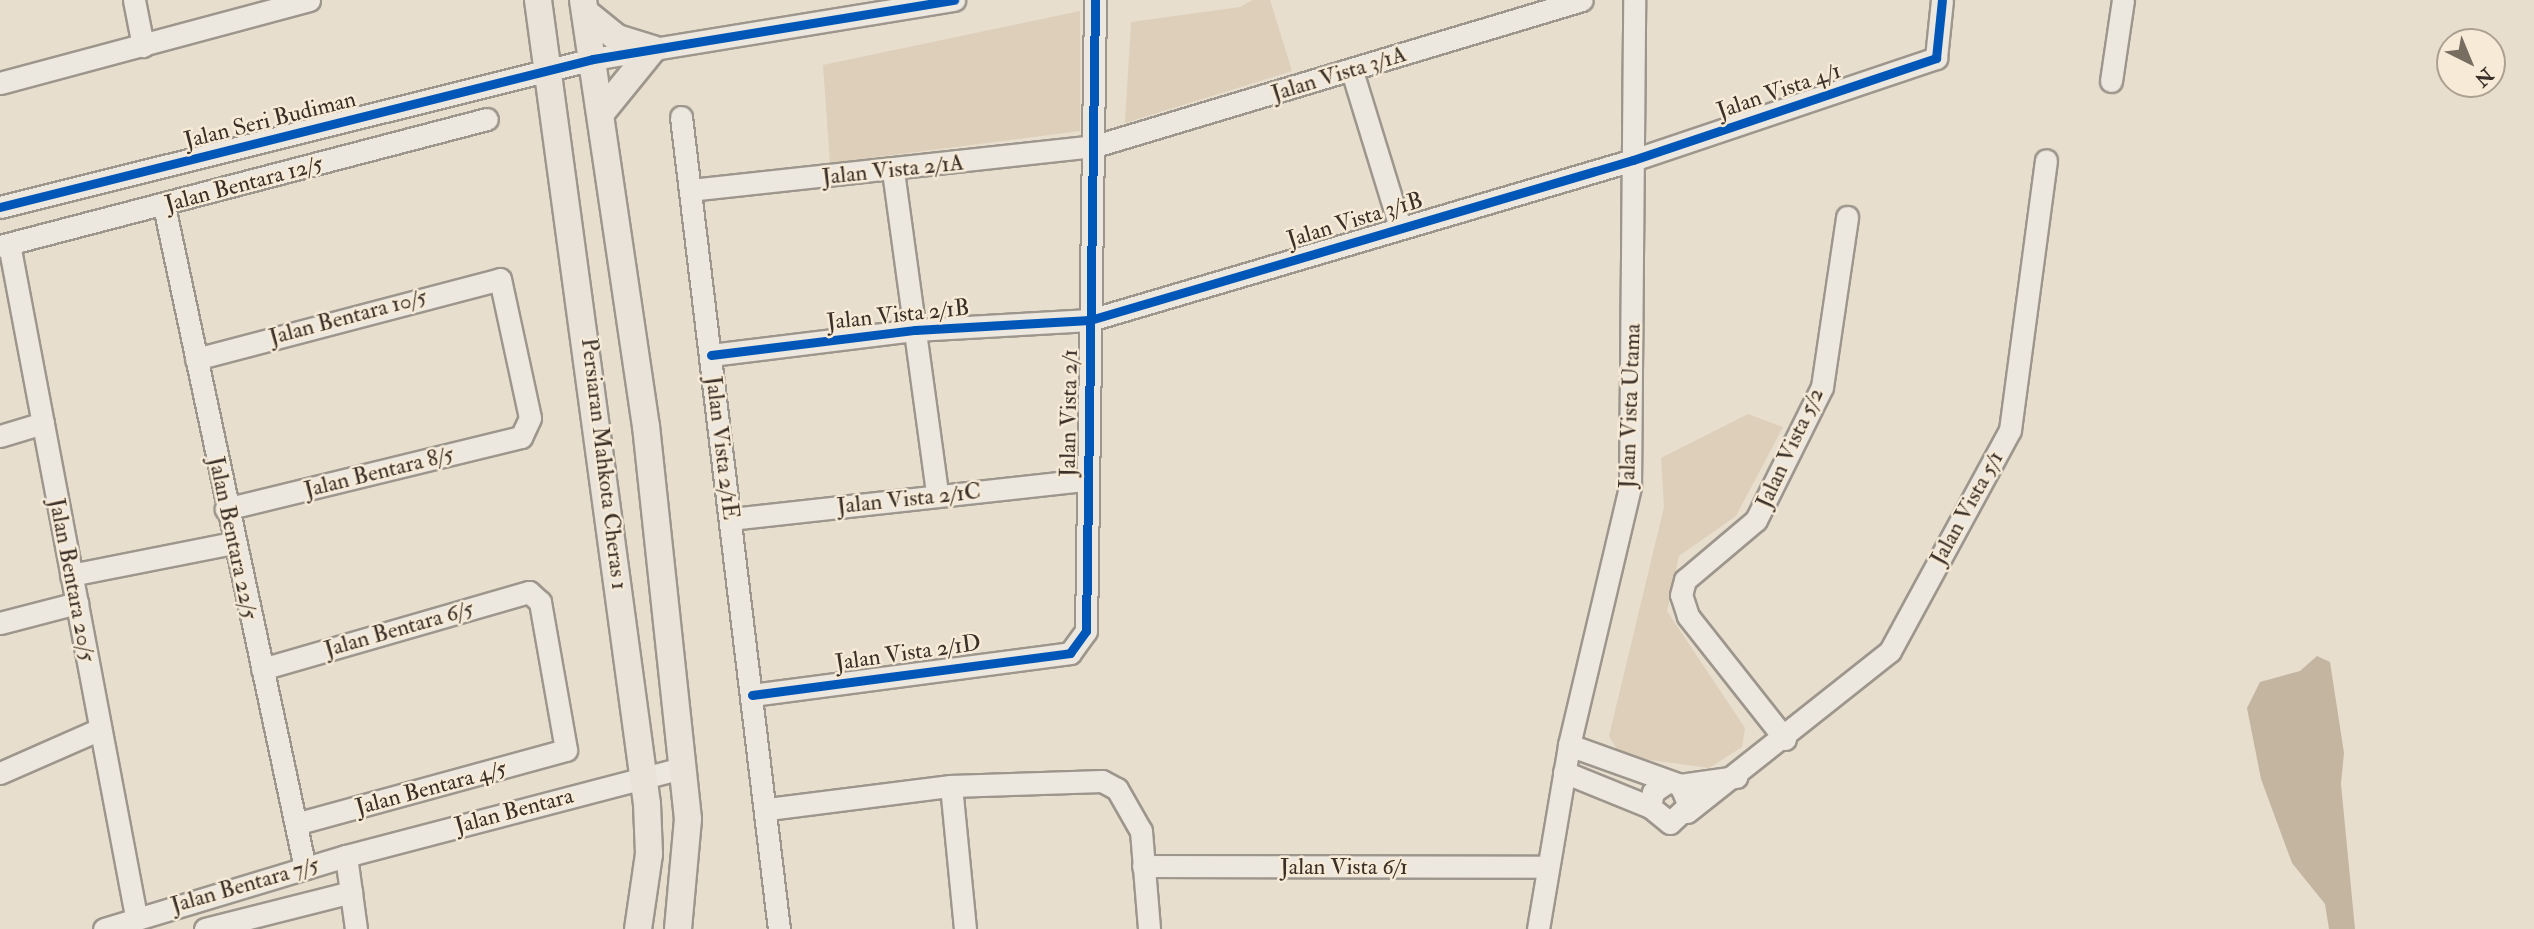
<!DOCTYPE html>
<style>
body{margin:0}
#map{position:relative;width:2534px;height:929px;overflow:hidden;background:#e8dece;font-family:"IM FELL Double Pica",serif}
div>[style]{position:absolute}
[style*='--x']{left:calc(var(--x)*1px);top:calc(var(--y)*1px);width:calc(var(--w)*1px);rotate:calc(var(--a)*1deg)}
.green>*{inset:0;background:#ddcfb9}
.water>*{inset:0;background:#c4b5a1}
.roads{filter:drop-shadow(2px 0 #9d968c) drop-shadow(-2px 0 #9d968c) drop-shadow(0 2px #9d968c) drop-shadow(0 -2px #9d968c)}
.minor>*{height:21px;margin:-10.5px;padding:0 10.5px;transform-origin:10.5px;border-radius:10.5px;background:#ece7df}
.major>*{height:26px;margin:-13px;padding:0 13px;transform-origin:13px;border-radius:13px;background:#e9e3da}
.cycleway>*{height:9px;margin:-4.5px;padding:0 4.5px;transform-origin:4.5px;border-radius:4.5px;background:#0057b8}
span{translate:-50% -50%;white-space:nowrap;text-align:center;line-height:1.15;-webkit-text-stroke:5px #f7ebd8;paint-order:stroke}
.street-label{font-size:23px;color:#3a3027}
.north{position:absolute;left:2436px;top:28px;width:70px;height:70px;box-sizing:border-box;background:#f7ebd8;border:2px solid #aba091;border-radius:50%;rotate:137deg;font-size:19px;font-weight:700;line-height:28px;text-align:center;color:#3a3027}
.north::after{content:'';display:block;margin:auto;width:24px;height:32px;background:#776d61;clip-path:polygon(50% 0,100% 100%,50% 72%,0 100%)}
</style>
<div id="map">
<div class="green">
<div style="clip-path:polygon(1253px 0,1270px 0,1292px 71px,1125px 123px,1131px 22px,1240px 7px)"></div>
<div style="clip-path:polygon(1080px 11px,1080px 131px,830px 163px,823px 65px)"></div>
<div style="clip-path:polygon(1748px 414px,1783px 427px,1736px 516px,1679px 556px,1667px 611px,1745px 728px,1742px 747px,1709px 768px,1621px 756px,1609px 736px,1664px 507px,1661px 458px)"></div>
</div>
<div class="water">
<div style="clip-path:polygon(2317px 656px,2330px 662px,2344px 753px,2341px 784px,2355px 929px,2329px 929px,2325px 904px,2292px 863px,2261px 779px,2247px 708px,2260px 682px,2300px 671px)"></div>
</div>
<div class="roads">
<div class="minor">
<div style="--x:134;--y:0;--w:47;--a:78.9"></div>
<div style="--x:1352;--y:71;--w:163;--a:72.9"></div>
<div style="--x:2111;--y:81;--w:82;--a:-81.6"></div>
<div style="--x:0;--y:83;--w:320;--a:-15"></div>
<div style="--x:681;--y:117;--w:818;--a:83.12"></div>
<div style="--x:893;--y:171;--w:326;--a:82.2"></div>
<div style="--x:690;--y:190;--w:407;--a:-6.2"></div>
<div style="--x:1095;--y:146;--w:508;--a:-16.69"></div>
<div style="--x:164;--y:206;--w:677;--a:77.98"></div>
<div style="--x:0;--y:207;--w:611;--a:-14.01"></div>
<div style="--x:593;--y:59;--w:366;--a:-9.3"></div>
<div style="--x:9;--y:244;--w:684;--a:79.3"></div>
<div style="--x:0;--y:246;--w:503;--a:-14.62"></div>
<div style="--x:711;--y:355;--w:206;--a:-7"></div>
<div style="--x:915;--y:330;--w:175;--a:-3.3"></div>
<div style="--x:1090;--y:320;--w:566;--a:-16.42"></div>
<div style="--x:1633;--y:160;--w:320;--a:-18.6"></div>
<div style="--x:1936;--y:58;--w:58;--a:-84.1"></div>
<div style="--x:196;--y:359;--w:314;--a:-14.7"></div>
<div style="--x:500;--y:279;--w:142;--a:77.8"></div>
<div style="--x:530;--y:418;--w:21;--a:115"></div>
<div style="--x:521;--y:437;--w:304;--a:166.3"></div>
<div style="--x:0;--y:436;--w:45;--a:-16.8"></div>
<div style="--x:731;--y:519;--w:358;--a:-6.3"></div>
<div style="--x:71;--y:575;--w:164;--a:-11.2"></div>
<div style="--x:0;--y:623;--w:80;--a:-14.6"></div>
<div style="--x:262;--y:669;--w:278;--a:-16.1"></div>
<div style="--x:529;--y:592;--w:15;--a:42"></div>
<div style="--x:540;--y:602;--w:150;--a:80"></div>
<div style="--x:566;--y:750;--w:280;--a:164.7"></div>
<div style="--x:752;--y:695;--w:321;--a:-7.5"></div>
<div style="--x:1070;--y:653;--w:27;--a:-54"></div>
<div style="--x:1086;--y:631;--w:631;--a:-89.18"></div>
<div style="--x:1785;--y:739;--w:157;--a:-128.3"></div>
<div style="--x:1688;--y:616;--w:22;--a:-108"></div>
<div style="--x:1681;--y:595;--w:16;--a:-75"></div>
<div style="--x:1685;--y:580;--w:93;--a:-40.2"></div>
<div style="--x:1756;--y:520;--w:148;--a:-63.6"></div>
<div style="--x:1822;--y:387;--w:172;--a:-81.6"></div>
<div style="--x:1569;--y:745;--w:118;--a:19.8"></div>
<div style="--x:1680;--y:785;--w:22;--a:66"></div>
<div style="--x:1689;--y:805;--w:26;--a:137"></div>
<div style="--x:1670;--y:823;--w:26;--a:-141"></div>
<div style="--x:1650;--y:807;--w:15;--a:-79"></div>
<div style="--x:1653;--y:792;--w:16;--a:-35"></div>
<div style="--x:1564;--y:772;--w:93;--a:22.1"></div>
<div style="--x:0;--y:773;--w:109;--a:-23.7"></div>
<div style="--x:1680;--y:785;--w:57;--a:-8.1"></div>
<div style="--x:951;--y:786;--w:144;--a:84.4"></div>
<div style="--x:768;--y:809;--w:184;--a:-7.2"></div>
<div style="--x:951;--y:786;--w:151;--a:-1.9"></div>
<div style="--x:1102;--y:781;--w:17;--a:28"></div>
<div style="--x:1117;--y:789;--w:48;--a:60.3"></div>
<div style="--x:1141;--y:831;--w:98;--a:85.3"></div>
<div style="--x:1687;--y:812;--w:259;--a:-38.4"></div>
<div style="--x:1890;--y:651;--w:251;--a:-61.5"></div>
<div style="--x:2010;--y:430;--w:272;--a:-82.4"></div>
<div style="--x:346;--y:856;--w:74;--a:82.2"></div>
<div style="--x:1143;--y:866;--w:402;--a:0.1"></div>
<div style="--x:104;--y:929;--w:253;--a:-16.8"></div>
<div style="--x:346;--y:856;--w:347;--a:-14.7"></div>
<div style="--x:205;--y:929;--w:151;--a:-14.2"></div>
<div style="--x:1538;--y:929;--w:187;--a:-80.4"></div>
<div style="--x:1569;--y:745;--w:266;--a:-76.7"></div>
<div style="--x:1630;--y:486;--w:486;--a:-89.5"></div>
</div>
<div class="major">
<div style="--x:538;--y:0;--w:811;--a:82.28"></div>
<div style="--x:647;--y:804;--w:50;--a:87.7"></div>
<div style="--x:649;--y:854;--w:76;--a:98.3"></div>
<div style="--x:583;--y:0;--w:431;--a:81.6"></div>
<div style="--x:646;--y:426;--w:395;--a:83.9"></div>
<div style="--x:688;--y:819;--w:110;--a:95.2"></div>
<div style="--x:585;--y:12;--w:41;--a:39.1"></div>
<div style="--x:617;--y:38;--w:38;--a:17"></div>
<div style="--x:601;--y:113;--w:82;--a:-50.9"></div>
</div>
</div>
<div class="cycleway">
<div style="--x:0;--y:207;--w:611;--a:-14.01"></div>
<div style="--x:593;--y:59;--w:366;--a:-9.3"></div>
<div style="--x:711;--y:355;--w:206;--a:-7"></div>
<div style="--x:915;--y:330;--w:175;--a:-3.3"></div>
<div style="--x:1090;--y:320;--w:566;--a:-16.42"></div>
<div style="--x:1633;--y:160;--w:320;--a:-18.6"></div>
<div style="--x:1936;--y:58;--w:58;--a:-84.1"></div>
<div style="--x:752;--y:695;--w:321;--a:-7.5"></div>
<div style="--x:1070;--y:653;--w:27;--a:-54"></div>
<div style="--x:1086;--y:631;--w:631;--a:-89.18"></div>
</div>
<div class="street-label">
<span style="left:1339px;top:74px;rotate:-17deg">Jalan Vista 3/1A</span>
<span style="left:1779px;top:91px;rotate:-19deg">Jalan Vista 4/1</span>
<span style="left:270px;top:120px;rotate:-14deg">Jalan Seri Budiman</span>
<span style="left:893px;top:170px;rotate:-6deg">Jalan Vista 2/1A</span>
<span style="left:244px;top:184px;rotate:-15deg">Jalan Bentara 12/5</span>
<span style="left:1355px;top:220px;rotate:-17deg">Jalan Vista 3/1B</span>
<span style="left:898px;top:315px;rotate:-6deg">Jalan Vista 2/1B</span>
<span style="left:348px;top:317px;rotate:-15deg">Jalan Bentara 10/5</span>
<span style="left:1630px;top:406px;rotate:-88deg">Jalan Vista Utama</span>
<span style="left:1069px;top:413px;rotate:-89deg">Jalan Vista 2/1</span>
<span style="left:722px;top:448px;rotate:83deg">Jalan Vista 2/1E</span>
<span style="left:1790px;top:448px;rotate:-65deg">Jalan Vista 5/2</span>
<span style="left:604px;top:464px;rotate:83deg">Persiaran Mahkota Cheras 1</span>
<span style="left:379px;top:472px;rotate:-14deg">Jalan Bentara 8/5</span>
<span style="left:909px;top:499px;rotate:-6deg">Jalan Vista 2/1C</span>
<span style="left:1967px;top:508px;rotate:-61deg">Jalan Vista 5/1</span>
<span style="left:233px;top:538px;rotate:78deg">Jalan Bentara 22/5</span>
<span style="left:72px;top:580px;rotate:79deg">Jalan Bentara 20/5</span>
<span style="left:399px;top:629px;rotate:-16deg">Jalan Bentara 6/5</span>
<span style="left:908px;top:653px;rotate:-8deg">Jalan Vista 2/1D</span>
<span style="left:431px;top:788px;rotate:-15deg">Jalan Bentara 4/5</span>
<span style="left:514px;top:811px;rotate:-15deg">Jalan Bentara</span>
<span style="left:1344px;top:867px">Jalan Vista 6/1</span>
<span style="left:245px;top:885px;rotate:-16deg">Jalan Bentara 7/5</span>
</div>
<div class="north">N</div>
</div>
